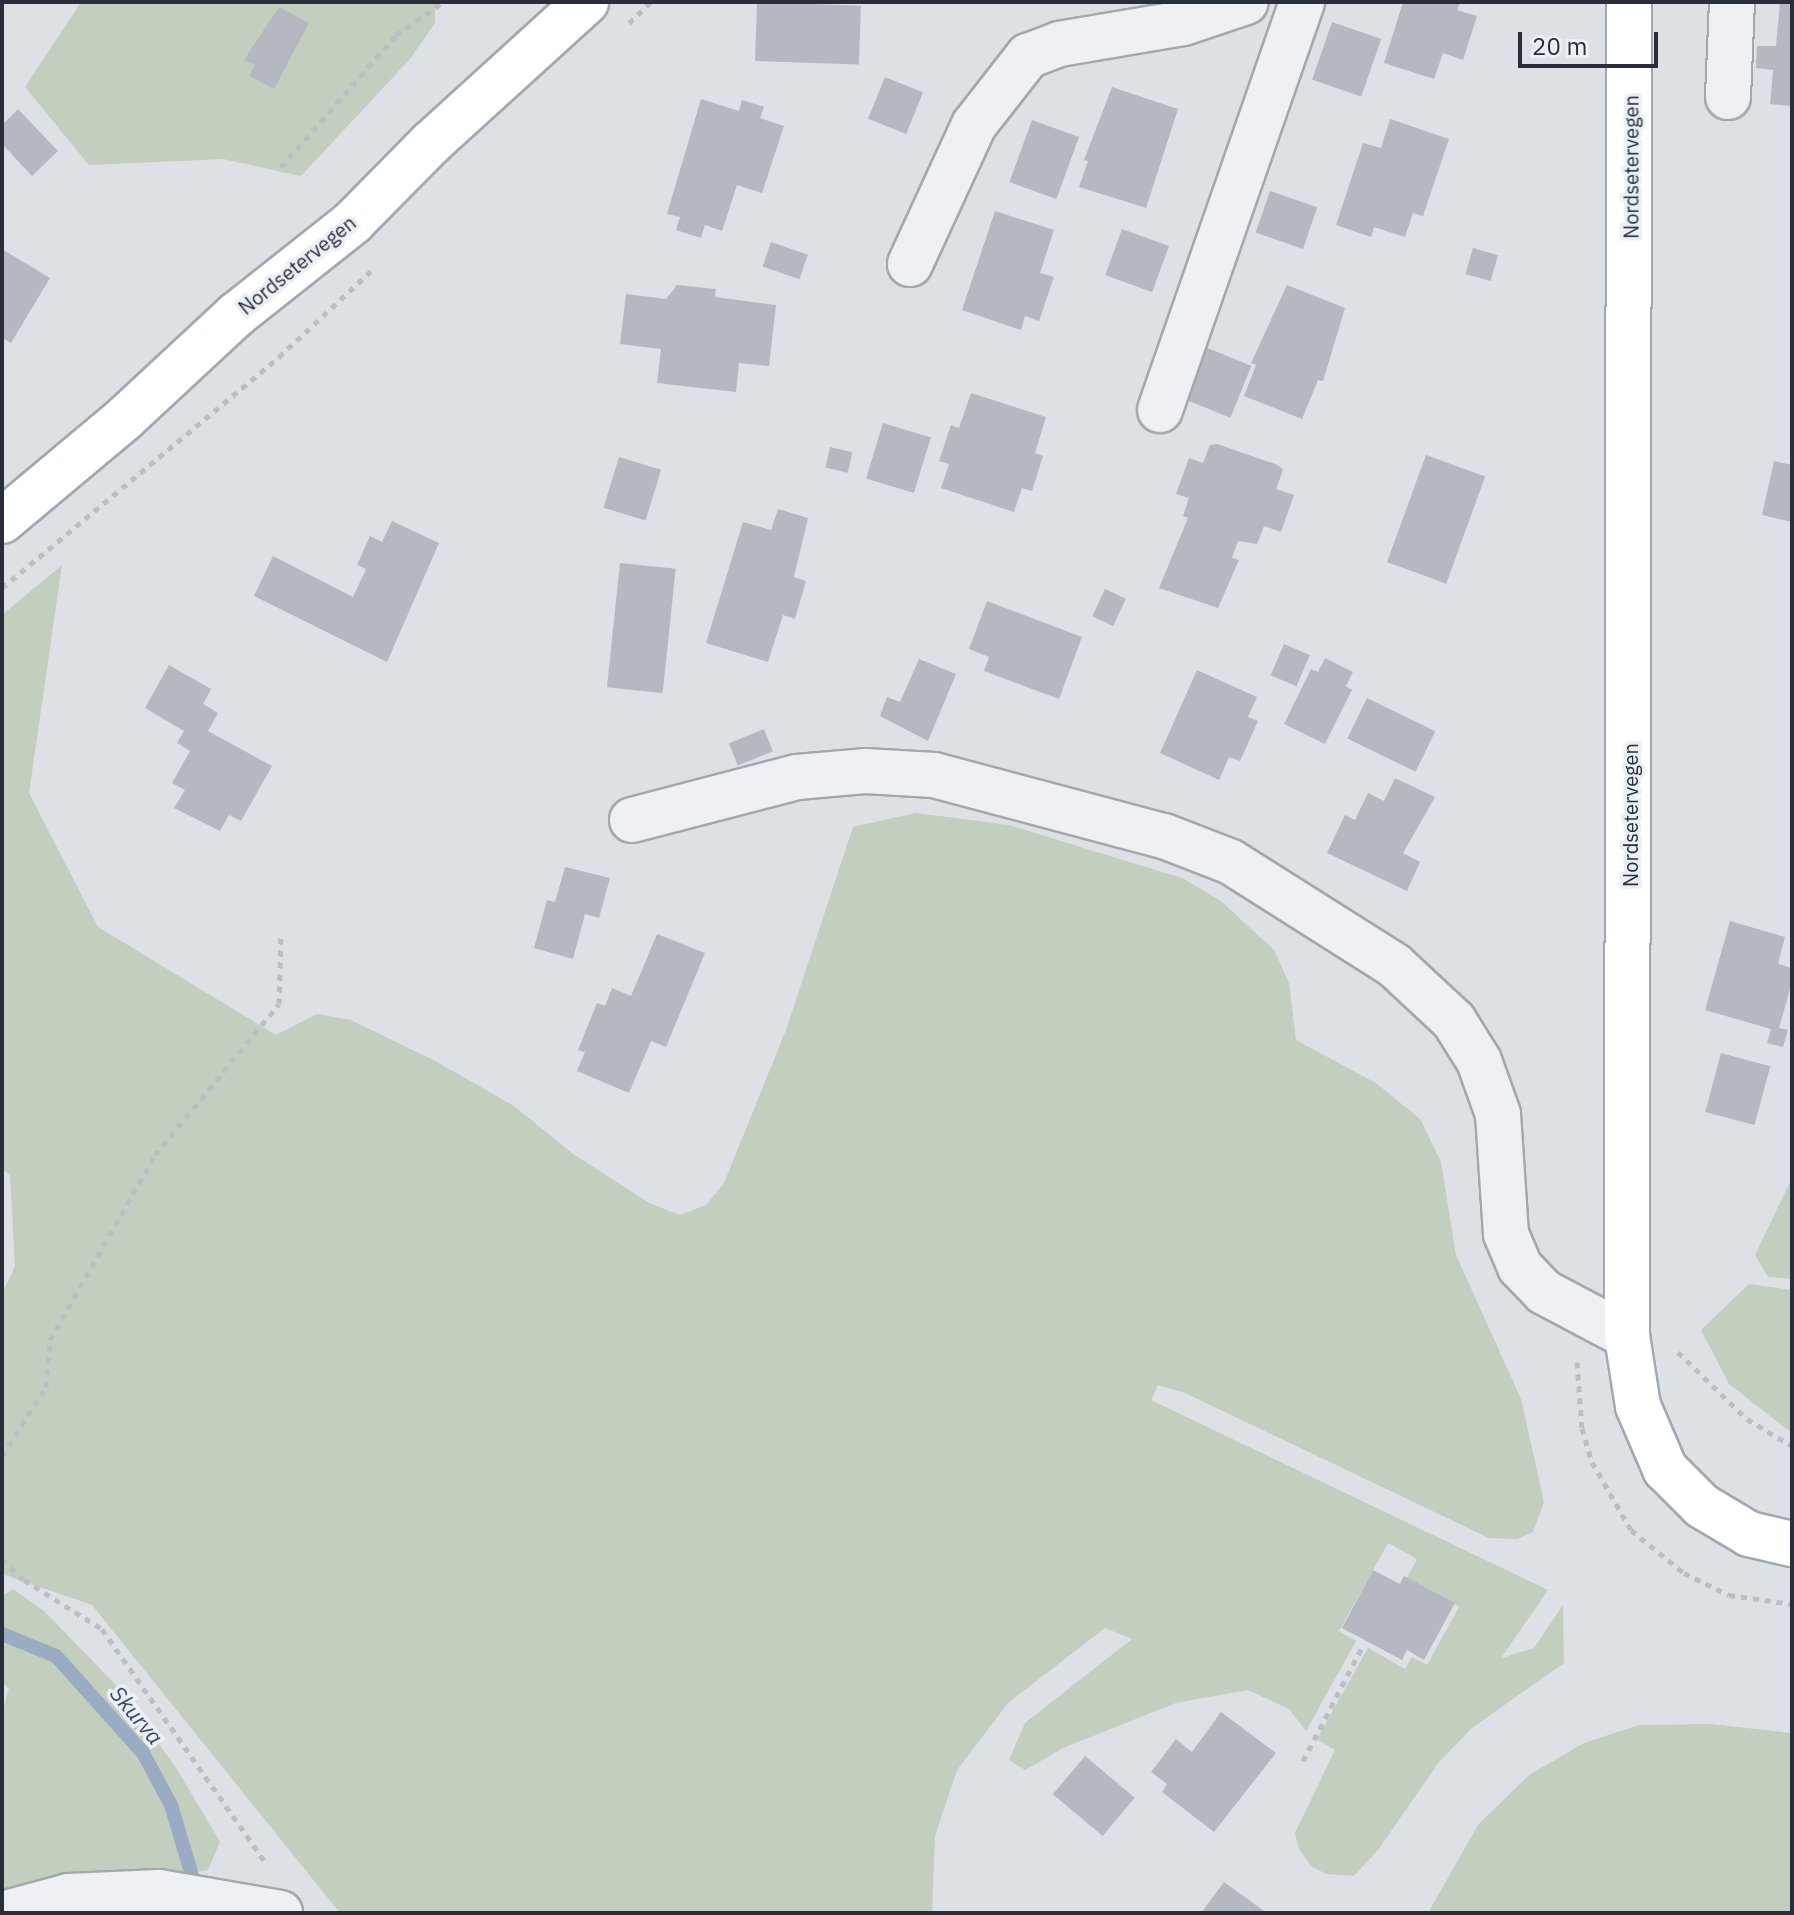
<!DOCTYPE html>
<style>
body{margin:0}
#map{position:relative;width:1794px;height:1915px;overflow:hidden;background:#dde0e5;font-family:"IBM Plex Sans",sans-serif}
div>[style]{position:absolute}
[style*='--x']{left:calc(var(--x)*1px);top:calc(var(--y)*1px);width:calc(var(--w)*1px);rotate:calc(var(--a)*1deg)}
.green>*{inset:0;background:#c2cebe}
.stream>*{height:14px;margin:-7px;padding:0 7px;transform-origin:7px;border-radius:7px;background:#9aacc3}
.building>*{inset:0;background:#b4b9c1;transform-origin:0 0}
.path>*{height:5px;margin-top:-2.5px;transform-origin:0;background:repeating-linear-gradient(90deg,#bbbec4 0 6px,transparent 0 12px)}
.roads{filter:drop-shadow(2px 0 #a3a7ae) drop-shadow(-2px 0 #a3a7ae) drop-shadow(0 2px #a3a7ae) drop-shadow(0 -2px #a3a7ae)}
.minor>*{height:44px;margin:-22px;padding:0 22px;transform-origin:22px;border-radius:22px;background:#eff0f4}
.major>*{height:44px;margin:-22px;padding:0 22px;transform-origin:22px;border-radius:22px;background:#fff}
span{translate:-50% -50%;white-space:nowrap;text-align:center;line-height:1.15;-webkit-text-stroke:7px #eceff3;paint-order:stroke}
.street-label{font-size:20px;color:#282e3a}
.water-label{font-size:22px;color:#364b6a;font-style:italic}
.frame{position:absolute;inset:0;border:4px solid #282e3a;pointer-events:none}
.scale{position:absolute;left:1518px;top:32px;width:140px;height:36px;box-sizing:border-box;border:4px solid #282e3a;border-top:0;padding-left:10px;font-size:24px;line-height:28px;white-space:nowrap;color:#282e3a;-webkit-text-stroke:6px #eceff3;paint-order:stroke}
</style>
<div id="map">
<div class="green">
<div style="clip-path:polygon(81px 2px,435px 2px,435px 23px,410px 59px,301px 176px,223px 159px,89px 165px,25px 87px)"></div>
<div style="clip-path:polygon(62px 565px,29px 793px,98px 927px,276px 1035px,317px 1014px,351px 1020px,435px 1061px,514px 1106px,573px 1154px,651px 1204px,680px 1215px,706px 1205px,724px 1183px,786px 1030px,853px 827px,916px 813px,1009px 825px,1182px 878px,1221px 901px,1274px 950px,1289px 983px,1296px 1040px,1376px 1083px,1420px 1119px,1441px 1162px,1456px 1255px,1521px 1399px,1544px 1502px,1533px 1532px,1517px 1539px,1489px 1538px,1185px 1393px,1158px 1385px,1151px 1400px,1548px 1590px,1501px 1658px,1534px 1648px,1563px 1605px,1564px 1663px,1472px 1728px,1439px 1762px,1378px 1850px,1354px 1876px,1326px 1874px,1311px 1866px,1299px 1849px,1295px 1833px,1335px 1750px,1317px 1739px,1368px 1648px,1405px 1669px,1412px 1657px,1427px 1665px,1459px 1607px,1407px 1578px,1417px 1559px,1388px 1543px,1339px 1631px,1356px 1641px,1306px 1731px,1289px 1709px,1248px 1690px,1176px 1703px,1063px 1748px,1025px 1770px,1009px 1760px,1025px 1723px,1132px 1639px,1105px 1628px,1008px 1703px,957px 1770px,935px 1836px,932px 1913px,340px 1913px,92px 1605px,2px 1574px,2px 1294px,15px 1266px,10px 1175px,2px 1169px,2px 615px)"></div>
<div style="clip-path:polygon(1792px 1178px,1792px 1279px,1768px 1277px,1755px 1255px)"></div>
<div style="clip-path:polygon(1749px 1284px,1792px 1290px,1792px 1433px,1729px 1384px,1701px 1330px)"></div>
<div style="clip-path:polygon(13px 1589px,44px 1611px,114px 1683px,177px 1769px,220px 1842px,208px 1870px,166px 1876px,117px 1871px,77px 1876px,2px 1899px,2px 1712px,9px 1689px,2px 1682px,2px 1596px)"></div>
<div style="clip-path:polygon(1711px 1724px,1792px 1733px,1792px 1913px,1428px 1913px,1478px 1825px,1529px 1775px,1584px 1743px,1639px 1725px)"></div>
</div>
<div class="stream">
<div style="--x:2;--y:1634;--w:58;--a:22.2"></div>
<div style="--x:56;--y:1656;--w:130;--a:48.1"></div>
<div style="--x:143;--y:1753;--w:59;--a:61.7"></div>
<div style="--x:171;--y:1805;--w:91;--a:73.4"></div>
</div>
<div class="building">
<div style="left:757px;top:2px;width:104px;height:59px;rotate:2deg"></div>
<div style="clip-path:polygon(1403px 2px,1460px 2px,1457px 10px,1477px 16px,1463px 60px,1443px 53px,1434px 79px,1384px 63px)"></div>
<div style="clip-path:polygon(1780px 2px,1792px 2px,1792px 106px,1770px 104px,1773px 70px,1756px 68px,1757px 46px,1776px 46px)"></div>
<div style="clip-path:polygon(279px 7px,309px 23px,274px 89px,249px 76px,255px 65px,244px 60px)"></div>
<div style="left:1332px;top:22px;width:52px;height:61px;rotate:19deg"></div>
<div style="left:885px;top:77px;width:41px;height:45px;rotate:22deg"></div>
<div style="clip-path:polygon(1112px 87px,1178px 109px,1146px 208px,1079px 187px,1088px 161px,1084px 160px)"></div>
<div style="clip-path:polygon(701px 99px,739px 111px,742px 100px,764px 107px,760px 118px,784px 126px,762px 193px,737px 185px,722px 231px,705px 225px,701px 238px,676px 230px,680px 217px,667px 214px)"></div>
<div style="clip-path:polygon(18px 109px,58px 151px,32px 176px,2px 144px,2px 125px)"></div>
<div style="clip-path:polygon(1390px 119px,1449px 139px,1423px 216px,1413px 213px,1405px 237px,1374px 227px,1371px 237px,1336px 225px,1363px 143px,1381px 148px)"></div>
<div style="left:1032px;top:120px;width:50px;height:66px;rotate:20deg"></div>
<div style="left:1270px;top:191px;width:50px;height:44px;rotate:19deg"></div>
<div style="clip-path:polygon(995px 211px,1054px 230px,1040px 273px,1054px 277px,1039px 321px,1025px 316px,1021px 330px,962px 310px)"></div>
<div style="left:1122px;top:229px;width:50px;height:49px;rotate:20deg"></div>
<div style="left:771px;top:242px;width:39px;height:26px;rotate:19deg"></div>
<div style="left:1473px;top:248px;width:26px;height:27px;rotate:16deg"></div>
<div style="clip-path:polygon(2px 249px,50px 278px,11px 343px,2px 338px)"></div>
<div style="clip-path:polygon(677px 285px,716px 289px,715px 297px,776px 305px,769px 366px,739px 363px,736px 392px,657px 383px,661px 349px,620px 344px,626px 294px,666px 299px)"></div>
<div style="clip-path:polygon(1287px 285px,1345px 308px,1323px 381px,1318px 380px,1302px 419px,1244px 396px,1256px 365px,1251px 363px)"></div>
<div style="left:1205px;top:347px;width:50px;height:56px;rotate:22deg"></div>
<div style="clip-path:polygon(971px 393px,1046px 417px,1035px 453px,1043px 456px,1032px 491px,1022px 488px,1014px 512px,941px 488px,949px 464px,939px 461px,951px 425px,959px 428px)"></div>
<div style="left:883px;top:423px;width:50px;height:58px;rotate:17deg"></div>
<div style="clip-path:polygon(1217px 444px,1278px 465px,1283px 470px,1276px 489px,1294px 495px,1281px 532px,1264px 526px,1257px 544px,1238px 541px,1232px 558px,1239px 560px,1218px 608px,1159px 588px,1188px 518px,1183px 516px,1189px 498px,1176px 494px,1189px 458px,1203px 463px,1210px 445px)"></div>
<div style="left:830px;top:447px;width:23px;height:21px;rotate:13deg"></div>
<div style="left:1426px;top:455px;width:63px;height:114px;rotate:20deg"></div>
<div style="left:619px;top:457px;width:44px;height:53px;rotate:17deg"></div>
<div style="clip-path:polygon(1774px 461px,1792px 465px,1792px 522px,1762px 515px)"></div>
<div style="clip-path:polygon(778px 509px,808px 518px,794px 577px,806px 581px,795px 619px,783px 615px,768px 662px,706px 643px,743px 522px,771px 530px)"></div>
<div style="clip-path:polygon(392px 521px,439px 543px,387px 662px,254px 596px,273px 556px,353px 597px,366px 569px,357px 565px,370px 536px,382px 542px)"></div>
<div style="left:620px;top:563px;width:56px;height:125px;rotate:6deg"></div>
<div style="left:1105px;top:589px;width:23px;height:30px;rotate:25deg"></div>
<div style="clip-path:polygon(987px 601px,1082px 637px,1059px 699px,984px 671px,989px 657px,969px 649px)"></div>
<div style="left:1284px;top:644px;width:28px;height:34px;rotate:23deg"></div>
<div style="clip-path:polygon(1325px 658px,1353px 672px,1346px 686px,1352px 690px,1325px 744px,1284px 724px,1311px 669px,1318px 672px)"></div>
<div style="clip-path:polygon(919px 659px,956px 674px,928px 741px,880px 716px,887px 697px,900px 702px)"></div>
<div style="clip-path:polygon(169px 665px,211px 689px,203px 704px,218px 713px,208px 731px,272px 766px,241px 821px,229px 815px,220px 831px,174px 808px,185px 790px,172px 783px,190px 751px,177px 743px,184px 731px,145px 708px)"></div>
<div style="clip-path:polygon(1197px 670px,1257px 697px,1248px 717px,1258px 721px,1240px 761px,1229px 757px,1219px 780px,1160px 753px)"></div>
<div style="left:1367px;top:698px;width:76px;height:45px;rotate:26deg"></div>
<div style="left:764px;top:729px;width:24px;height:38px;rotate:68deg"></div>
<div style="clip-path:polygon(1395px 778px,1435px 797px,1403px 853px,1420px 862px,1407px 891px,1327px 853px,1345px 815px,1355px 820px,1368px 793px,1384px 801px)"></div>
<div style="clip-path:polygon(565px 867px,610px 878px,599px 918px,585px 914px,573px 959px,534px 948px,547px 900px,555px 902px)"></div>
<div style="clip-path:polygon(1730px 921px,1785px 937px,1778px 964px,1792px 968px,1792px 982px,1779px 1028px,1788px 1030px,1783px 1047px,1767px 1043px,1771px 1029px,1705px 1010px)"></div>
<div style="clip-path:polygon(657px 934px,705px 953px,666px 1047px,651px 1041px,629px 1093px,577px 1071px,585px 1052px,578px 1050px,597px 1003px,605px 1006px,612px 988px,631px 996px)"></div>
<div style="left:1721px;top:1053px;width:51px;height:61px;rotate:15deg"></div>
<div style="clip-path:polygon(1373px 1570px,1400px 1584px,1404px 1576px,1455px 1603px,1424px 1660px,1407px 1650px,1402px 1660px,1342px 1628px)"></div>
<div style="clip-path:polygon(1221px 1712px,1276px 1753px,1214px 1832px,1162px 1792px,1167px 1784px,1151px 1772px,1176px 1739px,1192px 1752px)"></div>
<div style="left:1085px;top:1756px;width:65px;height:50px;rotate:40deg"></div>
<div style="clip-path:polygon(1224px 1882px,1267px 1913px,1201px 1913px)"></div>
</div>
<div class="path">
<div style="--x:629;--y:23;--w:30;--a:-44"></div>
<div style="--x:281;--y:167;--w:175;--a:-48.9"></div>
<div style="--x:396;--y:35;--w:57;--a:-35.1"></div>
<div style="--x:2;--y:588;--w:361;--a:-39.8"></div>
<div style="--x:279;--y:357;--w:126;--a:-43.1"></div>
<div style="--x:1678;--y:1352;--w:96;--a:44.2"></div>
<div style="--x:1747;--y:1419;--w:52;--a:31"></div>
<div style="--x:1577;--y:1362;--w:66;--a:85.7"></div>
<div style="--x:1582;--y:1428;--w:35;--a:74"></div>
<div style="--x:1592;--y:1462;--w:78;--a:60.2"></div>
<div style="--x:1631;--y:1530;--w:68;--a:39.1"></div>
<div style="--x:1684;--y:1573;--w:50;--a:26.1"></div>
<div style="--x:1729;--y:1595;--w:64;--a:8.1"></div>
<div style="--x:2;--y:1456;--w:82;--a:-57.5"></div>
<div style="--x:46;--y:1387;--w:47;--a:-85.1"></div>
<div style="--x:50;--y:1340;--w:213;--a:-60.4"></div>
<div style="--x:155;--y:1155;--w:195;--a:-50.6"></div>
<div style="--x:279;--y:1004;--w:67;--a:-88.3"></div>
<div style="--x:2;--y:1559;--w:30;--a:44"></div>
<div style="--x:24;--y:1580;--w:92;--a:32.1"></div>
<div style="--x:102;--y:1629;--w:284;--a:55"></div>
<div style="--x:1303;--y:1761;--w:126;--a:-62.6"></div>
</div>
<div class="roads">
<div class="minor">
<div style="--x:1728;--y:97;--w:95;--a:-87.6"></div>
<div style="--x:910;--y:264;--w:153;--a:-65.3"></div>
<div style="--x:974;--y:125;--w:88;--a:-52"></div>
<div style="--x:1028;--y:56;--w:33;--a:-21"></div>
<div style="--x:1059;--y:44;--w:126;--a:-9.6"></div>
<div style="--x:1183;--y:23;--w:66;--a:-18.4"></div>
<div style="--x:1160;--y:410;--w:432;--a:-70.8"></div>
<div style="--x:632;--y:820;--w:171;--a:-14.6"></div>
<div style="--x:797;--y:777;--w:68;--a:-5"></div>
<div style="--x:865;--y:771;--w:69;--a:3.3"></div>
<div style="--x:934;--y:775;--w:238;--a:14.9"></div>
<div style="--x:1164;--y:836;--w:72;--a:21.2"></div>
<div style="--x:1231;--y:862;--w:193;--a:32.3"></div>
<div style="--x:1394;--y:965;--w:82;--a:43"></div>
<div style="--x:1454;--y:1021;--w:47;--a:58"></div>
<div style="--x:1479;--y:1061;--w:56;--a:70.3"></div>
<div style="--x:1498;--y:1114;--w:120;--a:86.2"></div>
<div style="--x:1506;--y:1234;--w:36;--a:67"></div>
<div style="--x:1520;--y:1267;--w:35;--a:46"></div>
<div style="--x:1544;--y:1292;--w:94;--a:27.9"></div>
<div style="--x:6;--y:1913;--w:65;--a:-15.1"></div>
<div style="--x:69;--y:1896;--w:90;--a:-2.5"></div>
<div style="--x:159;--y:1892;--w:123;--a:9.8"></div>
</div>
<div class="major">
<div style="--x:1629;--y:2;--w:1334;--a:90.09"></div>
<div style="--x:1627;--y:1336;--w:71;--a:81.1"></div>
<div style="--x:1638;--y:1406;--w:69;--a:66.8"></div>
<div style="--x:1665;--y:1469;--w:52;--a:45"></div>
<div style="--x:1702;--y:1506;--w:55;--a:30.8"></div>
<div style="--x:1749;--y:1534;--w:44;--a:13.1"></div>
<div style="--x:2;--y:521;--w:159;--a:-39.9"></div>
<div style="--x:124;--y:419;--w:154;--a:-42.9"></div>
<div style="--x:237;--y:314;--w:148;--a:-38.4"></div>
<div style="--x:353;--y:222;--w:111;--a:-45.4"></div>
<div style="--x:431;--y:143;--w:210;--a:-42.3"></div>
</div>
</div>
<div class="street-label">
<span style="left:1631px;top:167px;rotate:-90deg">Nordsetervegen</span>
<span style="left:297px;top:265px;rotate:-39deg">Nordsetervegen</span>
<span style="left:1630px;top:815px;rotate:-90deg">Nordsetervegen</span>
</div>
<div class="water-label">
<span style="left:137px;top:1715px;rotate:50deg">Skurva</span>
</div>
<div class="frame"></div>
<div class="scale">20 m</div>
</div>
